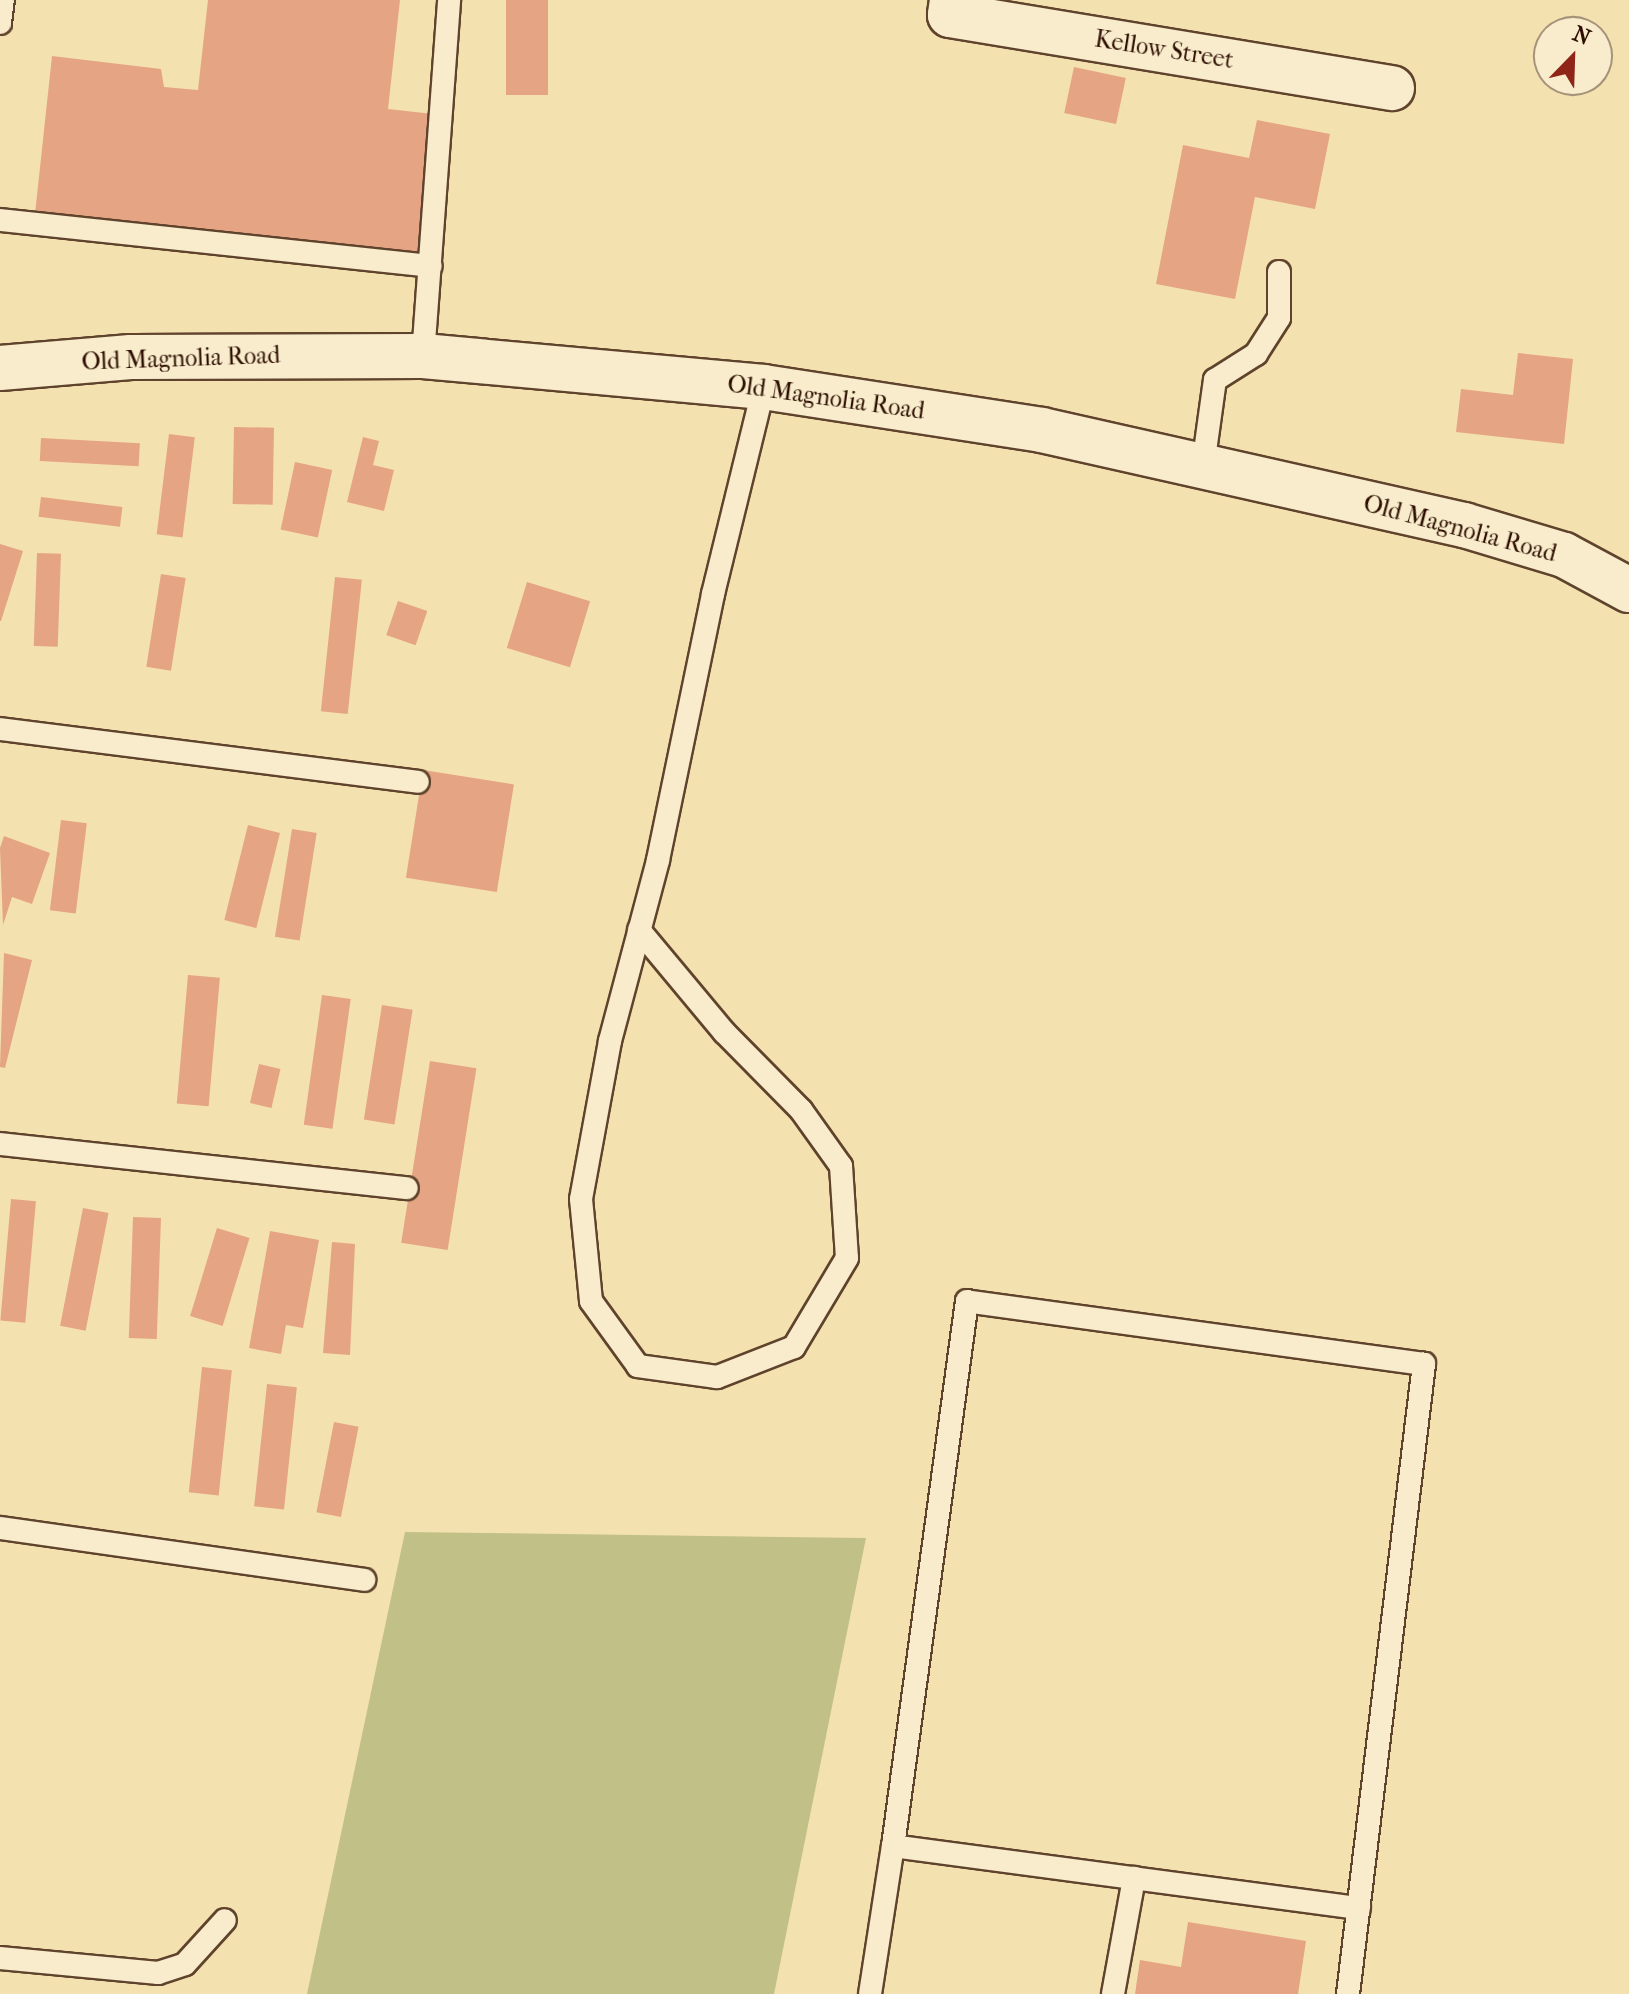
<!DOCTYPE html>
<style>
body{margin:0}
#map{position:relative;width:1629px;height:1994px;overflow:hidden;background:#f4e1b0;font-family:"IM FELL French Canon",serif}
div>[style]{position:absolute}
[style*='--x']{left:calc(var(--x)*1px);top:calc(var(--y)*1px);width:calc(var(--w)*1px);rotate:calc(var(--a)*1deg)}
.green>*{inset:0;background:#c1c187}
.building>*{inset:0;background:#e5a483;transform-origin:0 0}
.roads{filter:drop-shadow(2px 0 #5f432c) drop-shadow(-2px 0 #5f432c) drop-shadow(0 2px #5f432c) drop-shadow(0 -2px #5f432c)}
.service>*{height:22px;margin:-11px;padding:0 11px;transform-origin:11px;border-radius:11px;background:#f8eccc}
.minor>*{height:44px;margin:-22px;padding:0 22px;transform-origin:22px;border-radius:22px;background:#f8eccc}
.tertiary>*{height:44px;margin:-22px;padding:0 22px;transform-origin:22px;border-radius:22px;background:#f8eccc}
span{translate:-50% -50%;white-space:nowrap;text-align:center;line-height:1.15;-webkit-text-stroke:7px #f8eccc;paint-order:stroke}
.street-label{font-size:24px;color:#2d0e00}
.north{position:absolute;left:1533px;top:16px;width:80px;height:80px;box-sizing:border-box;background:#f8eccc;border:2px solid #a7937a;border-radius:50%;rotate:23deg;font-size:22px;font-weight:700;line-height:32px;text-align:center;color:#2d0e00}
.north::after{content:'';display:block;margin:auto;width:28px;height:36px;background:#8f2418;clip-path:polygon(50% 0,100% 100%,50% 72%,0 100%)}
</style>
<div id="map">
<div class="green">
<div style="clip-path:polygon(405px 1532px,866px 1538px,774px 1994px,307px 1994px)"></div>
</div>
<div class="building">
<div style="clip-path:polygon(208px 0,400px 0,388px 109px,433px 114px,417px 258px,35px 214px,52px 56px,161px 69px,164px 87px,198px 90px)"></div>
<div style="left:506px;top:0;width:42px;height:95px"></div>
<div style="left:1074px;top:67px;width:53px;height:47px;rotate:12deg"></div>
<div style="clip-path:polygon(1257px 120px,1330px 134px,1315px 209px,1255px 197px,1235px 299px,1156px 284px,1183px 145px,1249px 158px)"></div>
<div style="clip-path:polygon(1518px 353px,1573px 359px,1564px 444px,1456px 432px,1461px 389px,1513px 395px)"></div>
<div style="left:234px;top:427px;width:40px;height:77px;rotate:1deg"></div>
<div style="left:169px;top:434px;width:26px;height:101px;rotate:7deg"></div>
<div style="clip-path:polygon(363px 437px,379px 441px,373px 465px,394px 470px,384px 511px,347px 502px)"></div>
<div style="left:41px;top:438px;width:99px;height:23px;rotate:3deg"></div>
<div style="left:295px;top:462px;width:38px;height:69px;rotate:12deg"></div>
<div style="left:41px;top:497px;width:82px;height:20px;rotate:7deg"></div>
<div style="clip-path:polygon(0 544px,23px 551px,1px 621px,0 621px)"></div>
<div style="left:37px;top:553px;width:24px;height:93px;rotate:2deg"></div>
<div style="left:161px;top:574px;width:25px;height:94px;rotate:9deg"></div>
<div style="left:335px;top:577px;width:27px;height:135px;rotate:6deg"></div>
<div style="left:527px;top:582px;width:66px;height:69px;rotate:17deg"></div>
<div style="left:398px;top:601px;width:31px;height:36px;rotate:19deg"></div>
<div style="left:423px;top:770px;width:92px;height:109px;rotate:9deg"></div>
<div style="left:61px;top:820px;width:26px;height:91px;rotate:7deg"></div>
<div style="left:248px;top:825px;width:33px;height:98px;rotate:14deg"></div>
<div style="left:292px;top:829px;width:25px;height:109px;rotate:9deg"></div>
<div style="clip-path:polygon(4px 836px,50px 853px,32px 904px,12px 897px,3px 925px,0 848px)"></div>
<div style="clip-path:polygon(4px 953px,32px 960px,5px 1068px,0 1067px)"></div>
<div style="left:188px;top:975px;width:32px;height:129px;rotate:5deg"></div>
<div style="left:322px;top:995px;width:29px;height:131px;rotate:8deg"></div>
<div style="left:382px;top:1005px;width:31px;height:116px;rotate:9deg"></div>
<div style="left:430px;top:1061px;width:47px;height:184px;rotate:9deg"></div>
<div style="left:259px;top:1064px;width:22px;height:40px;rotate:13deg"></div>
<div style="left:11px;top:1199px;width:25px;height:122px;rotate:5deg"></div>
<div style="left:83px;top:1208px;width:26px;height:120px;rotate:11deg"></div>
<div style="left:133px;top:1217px;width:28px;height:121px;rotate:2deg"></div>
<div style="left:217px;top:1228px;width:34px;height:92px;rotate:17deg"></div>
<div style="clip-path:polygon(270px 1231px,319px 1240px,303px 1328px,286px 1325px,281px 1354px,249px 1348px)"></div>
<div style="clip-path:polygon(332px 1242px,355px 1244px,350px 1355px,323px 1353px)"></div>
<div style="left:202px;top:1367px;width:30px;height:126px;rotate:6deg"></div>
<div style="left:267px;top:1384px;width:30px;height:123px;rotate:6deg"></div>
<div style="left:334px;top:1422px;width:25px;height:92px;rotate:11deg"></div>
<div style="clip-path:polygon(1188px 1922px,1306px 1941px,1298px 1994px,1135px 1994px,1140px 1960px,1181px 1967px)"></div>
</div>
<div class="roads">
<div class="service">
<div style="--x:0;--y:23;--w:23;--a:-83"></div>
<div style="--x:0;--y:220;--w:433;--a:6.1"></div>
<div style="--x:423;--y:356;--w:357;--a:-85.8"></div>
<div style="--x:1203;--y:466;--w:87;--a:-82.1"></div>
<div style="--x:1215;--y:380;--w:49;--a:-32.4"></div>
<div style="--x:1256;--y:354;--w:43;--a:-57.4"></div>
<div style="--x:1279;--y:318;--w:46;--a:-90"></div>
<div style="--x:0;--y:729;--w:421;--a:7.2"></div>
<div style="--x:639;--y:930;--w:133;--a:50.2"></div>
<div style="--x:724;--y:1032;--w:110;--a:45.4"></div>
<div style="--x:801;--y:1110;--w:69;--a:54.5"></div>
<div style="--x:841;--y:1166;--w:92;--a:86.3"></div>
<div style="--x:847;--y:1258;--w:104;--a:120.8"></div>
<div style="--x:794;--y:1347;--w:83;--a:158.7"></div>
<div style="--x:717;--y:1377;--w:80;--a:-172.1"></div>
<div style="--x:638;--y:1366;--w:80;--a:-125.9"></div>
<div style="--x:591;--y:1301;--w:102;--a:-95.6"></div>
<div style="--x:581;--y:1199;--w:161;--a:-79.6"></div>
<div style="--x:610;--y:1041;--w:187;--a:-75.1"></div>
<div style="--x:658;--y:860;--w:272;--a:-78.3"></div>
<div style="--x:713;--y:594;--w:213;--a:-76.2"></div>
<div style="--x:0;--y:1144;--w:409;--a:6.2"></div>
<div style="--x:0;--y:1528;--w:368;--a:8.1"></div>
<div style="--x:0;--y:1958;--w:159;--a:5.4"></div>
<div style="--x:158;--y:1973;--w:28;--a:-18"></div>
<div style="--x:185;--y:1964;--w:59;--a:-47.7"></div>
<div style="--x:870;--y:1994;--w:150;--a:-81.2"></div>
<div style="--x:1113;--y:1994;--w:118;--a:-79.7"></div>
<div style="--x:1348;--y:1994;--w:635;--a:-83.12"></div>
<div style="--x:1424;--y:1364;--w:461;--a:-172.2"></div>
<div style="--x:967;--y:1301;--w:550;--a:97.73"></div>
<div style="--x:893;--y:1846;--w:470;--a:7.6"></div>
</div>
<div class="minor">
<div style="--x:952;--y:0;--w:15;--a:98"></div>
<div style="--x:950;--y:15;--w:448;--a:9.4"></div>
</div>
<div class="tertiary">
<div style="--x:0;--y:368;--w:131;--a:-4.8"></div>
<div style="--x:131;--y:357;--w:292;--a:-0.2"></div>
<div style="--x:423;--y:356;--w:342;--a:5.2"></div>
<div style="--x:764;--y:387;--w:281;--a:8.8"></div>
<div style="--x:1042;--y:430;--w:433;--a:12.7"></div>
<div style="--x:1464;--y:525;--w:104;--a:16.7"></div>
<div style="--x:1564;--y:555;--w:74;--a:28.3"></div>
</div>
</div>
<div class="street-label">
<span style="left:1164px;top:50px;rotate:9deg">Kellow Street</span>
<span style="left:181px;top:359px;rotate:-2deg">Old Magnolia Road</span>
<span style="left:826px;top:398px;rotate:8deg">Old Magnolia Road</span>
<span style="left:1460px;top:529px;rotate:15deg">Old Magnolia Road</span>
</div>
<div class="north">N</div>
</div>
